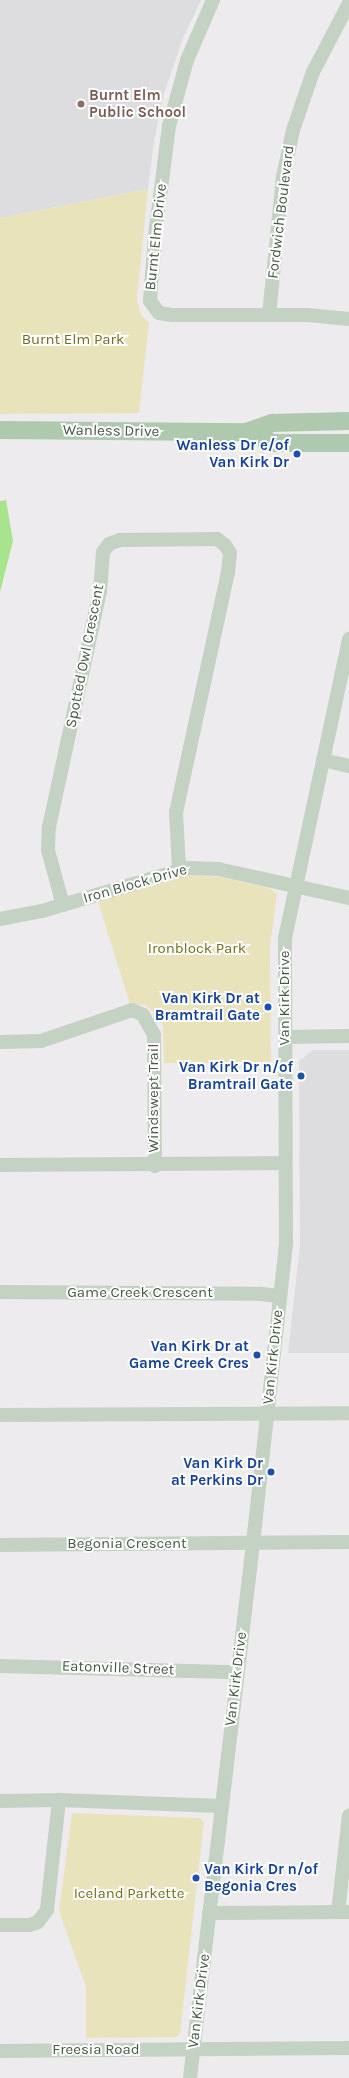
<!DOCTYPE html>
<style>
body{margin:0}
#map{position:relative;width:349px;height:2078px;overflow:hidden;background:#edebee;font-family:Karla,sans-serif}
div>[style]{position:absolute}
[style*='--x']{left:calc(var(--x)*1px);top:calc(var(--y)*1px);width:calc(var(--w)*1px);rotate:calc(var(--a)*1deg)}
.education>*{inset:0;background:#dddcdf}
.green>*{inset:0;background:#e9e3bc}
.water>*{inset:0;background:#a8e38d}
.minor>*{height:14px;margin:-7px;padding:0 7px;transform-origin:7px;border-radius:7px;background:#c4d2c3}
.major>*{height:18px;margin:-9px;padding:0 9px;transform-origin:9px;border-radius:9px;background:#aec9ad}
.dots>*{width:11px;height:11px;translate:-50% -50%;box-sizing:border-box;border:2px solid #fff;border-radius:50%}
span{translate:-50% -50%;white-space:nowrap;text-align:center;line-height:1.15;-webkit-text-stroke:4px #fff;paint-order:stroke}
.education-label{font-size:15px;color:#785e54;font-weight:700}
.left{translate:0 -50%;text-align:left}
.street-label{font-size:15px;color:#465746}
.park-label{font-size:15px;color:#716e1e}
.transit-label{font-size:15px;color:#164399;font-weight:700}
.right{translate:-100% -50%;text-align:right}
</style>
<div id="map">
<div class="education">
<div style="clip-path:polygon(0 0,201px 0,183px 38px,164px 94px,154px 141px,148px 189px,0 218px)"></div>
<div style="clip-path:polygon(313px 1050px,349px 1050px,349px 1353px,288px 1353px,300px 1245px,299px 1061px)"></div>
</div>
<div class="green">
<div style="clip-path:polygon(148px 189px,137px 299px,141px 315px,149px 323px,139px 413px,0 414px,0 218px)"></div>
<div style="clip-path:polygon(186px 875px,220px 877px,269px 888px,277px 894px,270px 947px,271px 1064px,164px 1063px,163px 1026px,160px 1017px,145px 1005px,130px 1004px,98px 902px)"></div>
<div style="clip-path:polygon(72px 1813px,200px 1818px,204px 1822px,180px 2034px,176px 2037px,86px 2038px,86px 1987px,59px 1911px)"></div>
</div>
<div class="water">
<div style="clip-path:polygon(6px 500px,13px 541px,0 592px,0 501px)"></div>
</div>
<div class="minor">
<div style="--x:213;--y:0;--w:65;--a:113.4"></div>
<div style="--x:187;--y:60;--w:68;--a:105.3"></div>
<div style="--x:169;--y:126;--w:111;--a:97.3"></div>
<div style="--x:155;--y:236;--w:65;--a:94.4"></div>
<div style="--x:150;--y:301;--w:15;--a:53"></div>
<div style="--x:159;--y:313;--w:13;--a:9"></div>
<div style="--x:172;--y:315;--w:136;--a:0"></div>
<div style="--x:308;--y:315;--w:41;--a:5.6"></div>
<div style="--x:269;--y:315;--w:139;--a:-84.2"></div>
<div style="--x:283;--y:177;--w:48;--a:-78"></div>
<div style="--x:293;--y:130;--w:61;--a:-71"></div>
<div style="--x:313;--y:72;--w:78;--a:-62.4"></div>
<div style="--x:323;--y:760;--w:27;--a:13"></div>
<div style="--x:63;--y:905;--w:57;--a:-105.3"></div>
<div style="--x:48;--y:850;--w:23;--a:-88"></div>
<div style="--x:49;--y:827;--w:240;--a:-77.8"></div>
<div style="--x:100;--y:592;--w:40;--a:-85.7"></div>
<div style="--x:103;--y:552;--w:10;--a:-53"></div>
<div style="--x:109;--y:544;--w:12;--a:-20"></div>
<div style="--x:120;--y:540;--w:97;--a:-0.6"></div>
<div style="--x:217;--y:539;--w:10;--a:37"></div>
<div style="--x:225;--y:545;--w:9;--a:58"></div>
<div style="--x:230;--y:553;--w:19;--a:96"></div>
<div style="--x:228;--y:572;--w:246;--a:102.2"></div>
<div style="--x:176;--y:812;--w:57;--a:87"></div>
<div style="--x:0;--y:919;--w:43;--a:-10.8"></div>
<div style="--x:42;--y:911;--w:152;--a:-16.4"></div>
<div style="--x:188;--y:868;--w:30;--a:2"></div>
<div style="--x:218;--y:869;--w:134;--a:12.5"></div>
<div style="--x:285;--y:1037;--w:64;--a:-0.9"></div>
<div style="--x:0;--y:1042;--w:41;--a:-1.4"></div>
<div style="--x:41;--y:1041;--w:96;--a:-18.8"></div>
<div style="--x:132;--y:1010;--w:12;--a:24"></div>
<div style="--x:143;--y:1015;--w:23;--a:61"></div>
<div style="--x:154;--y:1035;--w:131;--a:89.6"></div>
<div style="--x:0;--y:1165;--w:285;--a:-0.4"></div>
<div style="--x:0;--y:1292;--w:261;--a:0.4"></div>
<div style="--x:261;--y:1294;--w:19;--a:6"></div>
<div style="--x:0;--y:1415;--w:349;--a:-0.3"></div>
<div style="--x:0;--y:1545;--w:349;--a:-0.5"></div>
<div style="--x:0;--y:1666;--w:236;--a:1.5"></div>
<div style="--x:0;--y:1801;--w:59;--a:-1"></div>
<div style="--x:59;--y:1800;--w:162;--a:2.1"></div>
<div style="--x:338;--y:1912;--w:97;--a:-83.5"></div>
<div style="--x:209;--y:1913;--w:140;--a:-0.4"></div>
<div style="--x:0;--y:1925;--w:29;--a:0"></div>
<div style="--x:29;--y:1925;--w:9;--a:-18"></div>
<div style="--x:38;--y:1922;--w:15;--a:-53"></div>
<div style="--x:47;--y:1910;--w:111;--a:-83.8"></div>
<div style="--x:0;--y:2051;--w:349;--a:-0.5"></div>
<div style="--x:190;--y:2078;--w:539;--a:-83.28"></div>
<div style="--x:253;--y:1543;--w:303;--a:-83.7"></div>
<div style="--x:286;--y:1242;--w:304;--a:-90.2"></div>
<div style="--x:285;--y:938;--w:306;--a:-77.9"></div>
</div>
<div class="major">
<div style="--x:0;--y:430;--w:246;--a:0.5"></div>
<div style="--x:246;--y:432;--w:28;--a:-19"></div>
<div style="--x:272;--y:423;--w:77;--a:-1.5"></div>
<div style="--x:246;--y:432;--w:29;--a:22"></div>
<div style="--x:273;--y:443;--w:76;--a:0"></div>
</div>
<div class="dots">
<div style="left:81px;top:104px;background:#8d6e63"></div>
<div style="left:297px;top:454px;background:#1a4fb4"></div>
<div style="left:268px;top:1007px;background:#1a4fb4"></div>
<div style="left:301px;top:1076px;background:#1a4fb4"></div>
<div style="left:257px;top:1355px;background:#1a4fb4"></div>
<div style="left:271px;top:1472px;background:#1a4fb4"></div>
<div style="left:196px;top:1878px;background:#1a4fb4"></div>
</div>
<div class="education-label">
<span class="left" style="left:89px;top:104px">Burnt Elm<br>Public School</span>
</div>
<div class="street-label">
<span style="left:281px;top:212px;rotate:-83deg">Fordwich Boulevard</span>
<span style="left:156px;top:237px;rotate:-84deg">Burnt Elm Drive</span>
<span style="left:111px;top:431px;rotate:1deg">Wanless Drive</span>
<span style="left:85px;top:656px;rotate:-79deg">Spotted Owl Crescent</span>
<span style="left:135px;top:884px;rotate:-16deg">Iron Block Drive</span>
<span style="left:285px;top:998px;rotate:-90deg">Van Kirk Drive</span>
<span style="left:154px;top:1098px;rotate:-90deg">Windswept Trail</span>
<span style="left:140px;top:1293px">Game Creek Crescent</span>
<span style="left:273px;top:1357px;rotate:-84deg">Van Kirk Drive</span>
<span style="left:127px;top:1544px">Begonia Crescent</span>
<span style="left:118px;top:1668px;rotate:2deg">Eatonville Street</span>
<span style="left:236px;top:1679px;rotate:-83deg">Van Kirk Drive</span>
<span style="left:199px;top:2001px;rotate:-83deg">Van Kirk Drive</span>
<span style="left:96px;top:2050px">Freesia Road</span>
</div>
<div class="park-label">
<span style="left:73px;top:340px">Burnt Elm Park</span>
<span style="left:197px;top:949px">Ironblock Park</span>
<span style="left:129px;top:1894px">Iceland Parkette</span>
</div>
<div class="transit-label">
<span class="right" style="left:289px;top:454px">Wanless Dr e/of<br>Van Kirk Dr</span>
<span class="right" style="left:260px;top:1007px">Van Kirk Dr at<br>Bramtrail Gate</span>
<span class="right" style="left:293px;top:1076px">Van Kirk Dr n/of<br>Bramtrail Gate</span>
<span class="right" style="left:249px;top:1355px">Van Kirk Dr at<br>Game Creek Cres</span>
<span class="right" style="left:263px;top:1472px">Van Kirk Dr<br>at Perkins Dr</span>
<span class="left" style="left:204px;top:1878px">Van Kirk Dr n/of<br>Begonia Cres</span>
</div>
</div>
